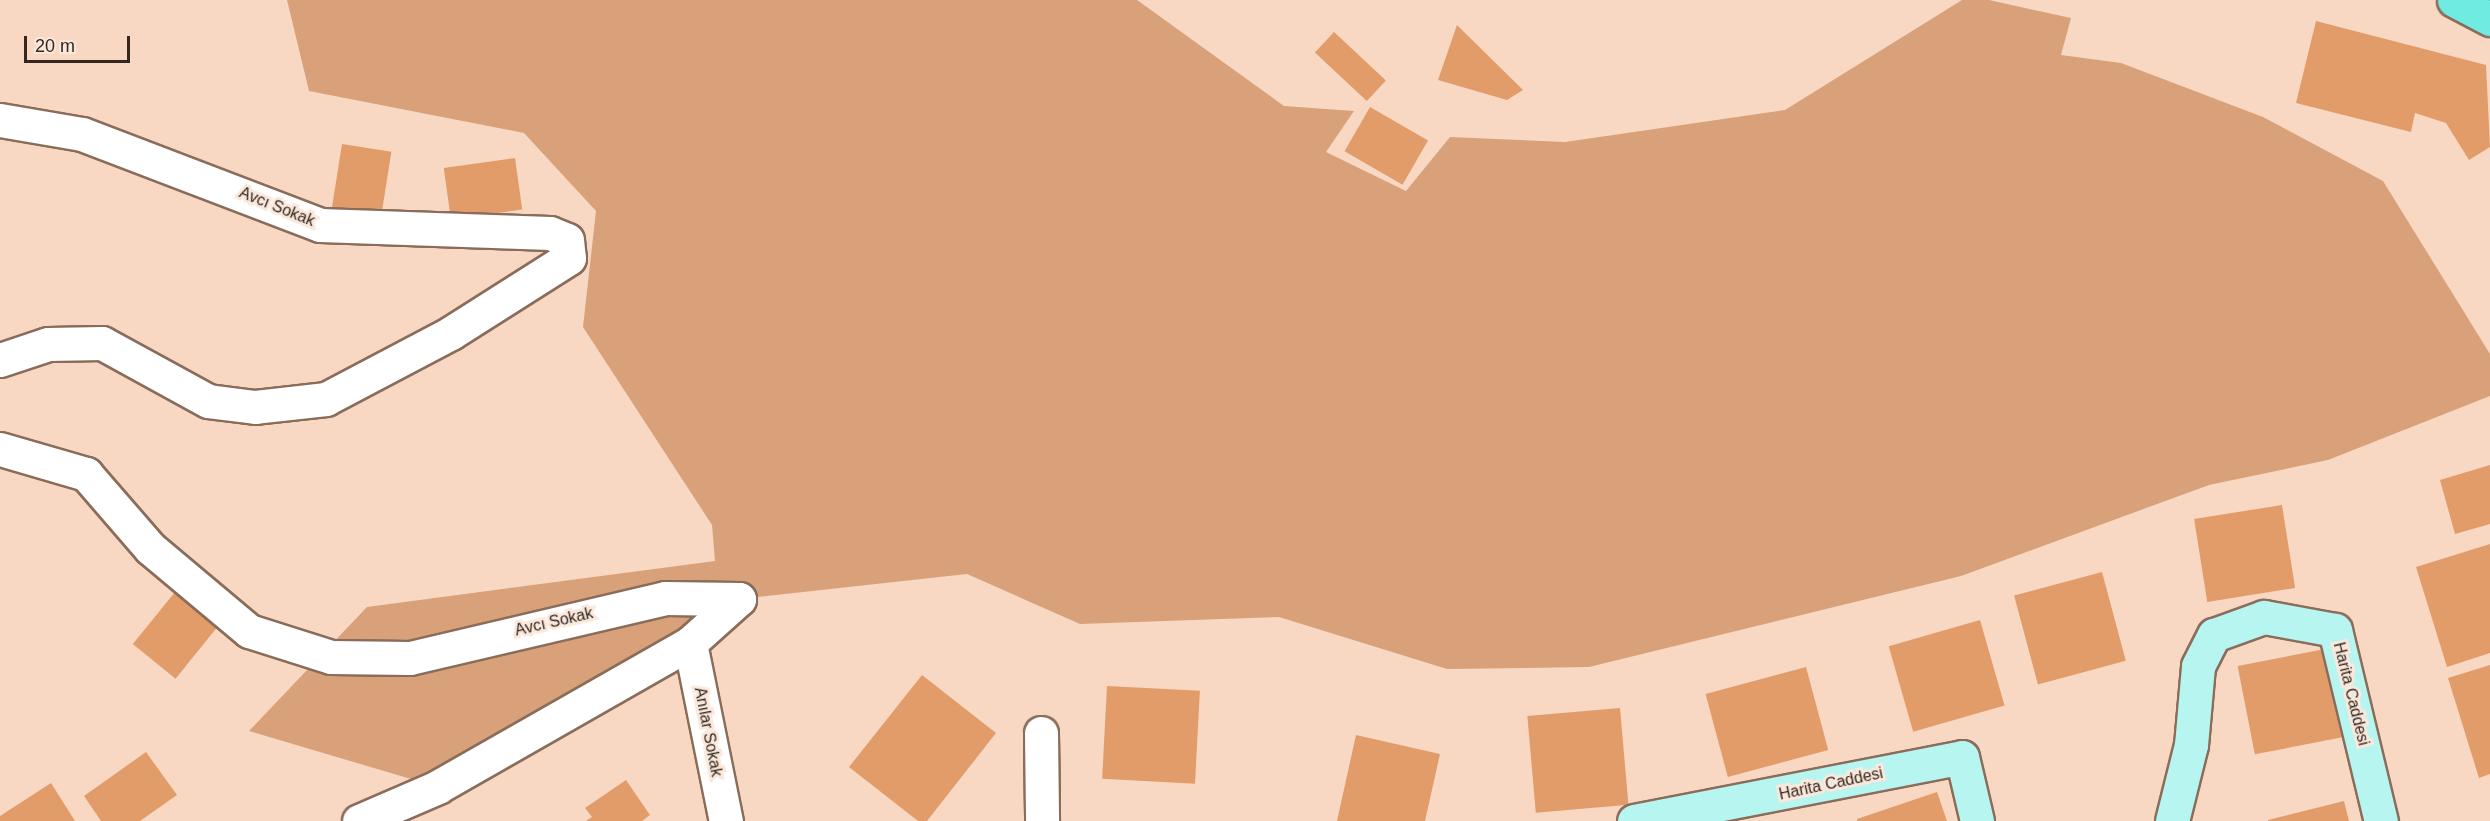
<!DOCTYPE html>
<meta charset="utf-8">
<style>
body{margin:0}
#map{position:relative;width:2490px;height:821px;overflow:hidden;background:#f8d8c3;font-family:Helvetica,sans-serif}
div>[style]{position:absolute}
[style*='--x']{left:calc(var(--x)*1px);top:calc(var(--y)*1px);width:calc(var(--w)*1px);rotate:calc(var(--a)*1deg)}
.green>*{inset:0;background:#d9a17a}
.building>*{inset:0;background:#e29c6a;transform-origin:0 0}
.roads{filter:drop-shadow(2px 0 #896d5a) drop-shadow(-2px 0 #896d5a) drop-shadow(0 2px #896d5a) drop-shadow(0 -2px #896d5a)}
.street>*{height:33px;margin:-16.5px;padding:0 16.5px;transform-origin:16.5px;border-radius:16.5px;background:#fff}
.secondary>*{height:33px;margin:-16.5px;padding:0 16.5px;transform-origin:16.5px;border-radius:16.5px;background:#b7f5f1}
.primary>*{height:33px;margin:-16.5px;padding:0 16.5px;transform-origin:16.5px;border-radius:16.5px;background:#6febe2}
span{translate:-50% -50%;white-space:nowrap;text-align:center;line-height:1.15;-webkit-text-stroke:6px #fbe8dc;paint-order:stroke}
.street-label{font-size:16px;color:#33271f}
.scale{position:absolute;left:24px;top:36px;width:106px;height:27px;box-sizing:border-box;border:3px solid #33271f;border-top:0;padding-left:8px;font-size:18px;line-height:21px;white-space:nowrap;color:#33271f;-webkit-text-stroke:4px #fbe8dc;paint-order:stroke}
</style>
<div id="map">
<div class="green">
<div style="clip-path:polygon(287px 0,1137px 0,1284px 106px,1354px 111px,1326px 152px,1406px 191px,1450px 137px,1565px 142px,1785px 110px,1962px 0,1989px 0,2071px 18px,2061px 55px,2121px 63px,2263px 117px,2383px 181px,2490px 354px,2490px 396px,2328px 460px,2209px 485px,1961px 576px,1589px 667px,1447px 669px,1279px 617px,1080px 624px,967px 574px,739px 599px,438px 787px,249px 731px,367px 607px,715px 561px,712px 525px,583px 327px,596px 211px,524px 133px,309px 91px)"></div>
</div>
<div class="building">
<div style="clip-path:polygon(2316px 21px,2486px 65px,2490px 147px,2469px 160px,2446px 123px,2415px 113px,2411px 132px,2296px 103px)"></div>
<div style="clip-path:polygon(1457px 25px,1523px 90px,1507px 100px,1438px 80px)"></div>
<div style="left:1334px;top:32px;width:71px;height:28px;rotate:43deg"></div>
<div style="left:1370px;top:107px;width:67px;height:51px;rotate:30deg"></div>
<div style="left:342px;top:144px;width:50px;height:65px;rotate:9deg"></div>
<div style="left:515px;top:158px;width:52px;height:72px;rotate:82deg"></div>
<div style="clip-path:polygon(2490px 465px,2490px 524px,2455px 534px,2440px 480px)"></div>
<div style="left:2282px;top:505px;width:84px;height:89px;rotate:81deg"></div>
<div style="clip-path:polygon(2490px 544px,2490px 653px,2447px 667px,2416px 567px)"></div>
<div style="left:2102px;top:572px;width:92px;height:91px;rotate:75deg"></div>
<div style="left:175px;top:592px;width:55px;height:67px;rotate:39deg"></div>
<div style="left:1980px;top:620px;width:89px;height:95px;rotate:74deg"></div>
<div style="left:2325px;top:649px;width:90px;height:89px;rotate:79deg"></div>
<div style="clip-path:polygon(2490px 665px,2490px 774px,2479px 778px,2448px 678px)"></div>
<div style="left:1806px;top:667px;width:86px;height:104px;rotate:75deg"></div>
<div style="clip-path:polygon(922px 675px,996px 733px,927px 821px,918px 821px,849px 767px)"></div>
<div style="left:1107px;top:686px;width:93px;height:93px;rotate:3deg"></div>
<div style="left:1620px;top:708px;width:97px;height:93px;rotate:85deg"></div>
<div style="clip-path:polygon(1356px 735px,1440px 754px,1425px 821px,1337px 821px)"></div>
<div style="clip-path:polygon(146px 752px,177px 795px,140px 821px,101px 821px,84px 796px)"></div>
<div style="clip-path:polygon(626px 780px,650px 815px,642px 821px,586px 821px,592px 817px,585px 808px)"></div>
<div style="clip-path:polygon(51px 783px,75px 821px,0 821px,0 816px)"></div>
<div style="clip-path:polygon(1937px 792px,1947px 821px,1857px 821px,1857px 819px)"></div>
<div style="clip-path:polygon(2344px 801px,2349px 821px,2268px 821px,2268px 820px)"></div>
</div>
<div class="roads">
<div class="street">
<div style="--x:0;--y:120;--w:83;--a:9.7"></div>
<div style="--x:82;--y:134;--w:255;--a:20.9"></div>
<div style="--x:320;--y:225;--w:230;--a:2"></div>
<div style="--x:550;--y:233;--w:18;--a:22"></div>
<div style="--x:567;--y:240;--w:18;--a:84"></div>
<div style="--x:569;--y:258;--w:140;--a:147.6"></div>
<div style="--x:451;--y:333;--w:141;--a:152.2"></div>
<div style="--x:326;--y:399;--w:71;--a:173.6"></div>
<div style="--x:255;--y:407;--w:47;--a:-172.7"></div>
<div style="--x:208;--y:401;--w:121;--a:-151.3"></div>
<div style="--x:102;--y:343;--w:54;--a:178.9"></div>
<div style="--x:48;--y:344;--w:51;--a:161.6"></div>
<div style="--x:0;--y:449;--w:90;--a:16.2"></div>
<div style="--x:86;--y:474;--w:98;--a:49.1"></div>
<div style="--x:150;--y:548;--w:129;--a:40"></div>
<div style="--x:249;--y:631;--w:86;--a:17.6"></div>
<div style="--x:331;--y:657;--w:79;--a:0.7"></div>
<div style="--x:410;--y:658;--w:262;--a:-13.2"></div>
<div style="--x:665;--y:598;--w:74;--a:0.8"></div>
<div style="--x:739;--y:599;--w:66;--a:138.1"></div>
<div style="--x:690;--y:643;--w:290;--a:150.3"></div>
<div style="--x:438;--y:787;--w:86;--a:156.7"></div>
<div style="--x:690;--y:643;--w:182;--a:78.6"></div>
<div style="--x:1041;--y:733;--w:88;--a:89.3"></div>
</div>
<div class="secondary">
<div style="--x:1634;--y:821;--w:334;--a:-11"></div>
<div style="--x:1962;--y:757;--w:66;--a:76.8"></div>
<div style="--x:2172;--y:821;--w:78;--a:-76"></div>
<div style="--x:2191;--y:745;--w:79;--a:-84.9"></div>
<div style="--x:2198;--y:666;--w:35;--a:-63"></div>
<div style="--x:2214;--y:635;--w:53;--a:-19.8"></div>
<div style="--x:2264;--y:617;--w:72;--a:10.4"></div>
<div style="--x:2335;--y:630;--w:196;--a:76.5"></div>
</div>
<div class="primary">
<div style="--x:2454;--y:0;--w:41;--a:27.8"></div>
</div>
</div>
<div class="street-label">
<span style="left:277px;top:207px;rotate:22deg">Avcı Sokak</span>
<span style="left:554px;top:622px;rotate:-13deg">Avcı Sokak</span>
<span style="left:2351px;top:694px;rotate:76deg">Harita Caddesi</span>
<span style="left:708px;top:732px;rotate:79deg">Anılar Sokak</span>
<span style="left:1831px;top:784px;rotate:-12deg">Harita Caddesi</span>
</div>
<div class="scale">20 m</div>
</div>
